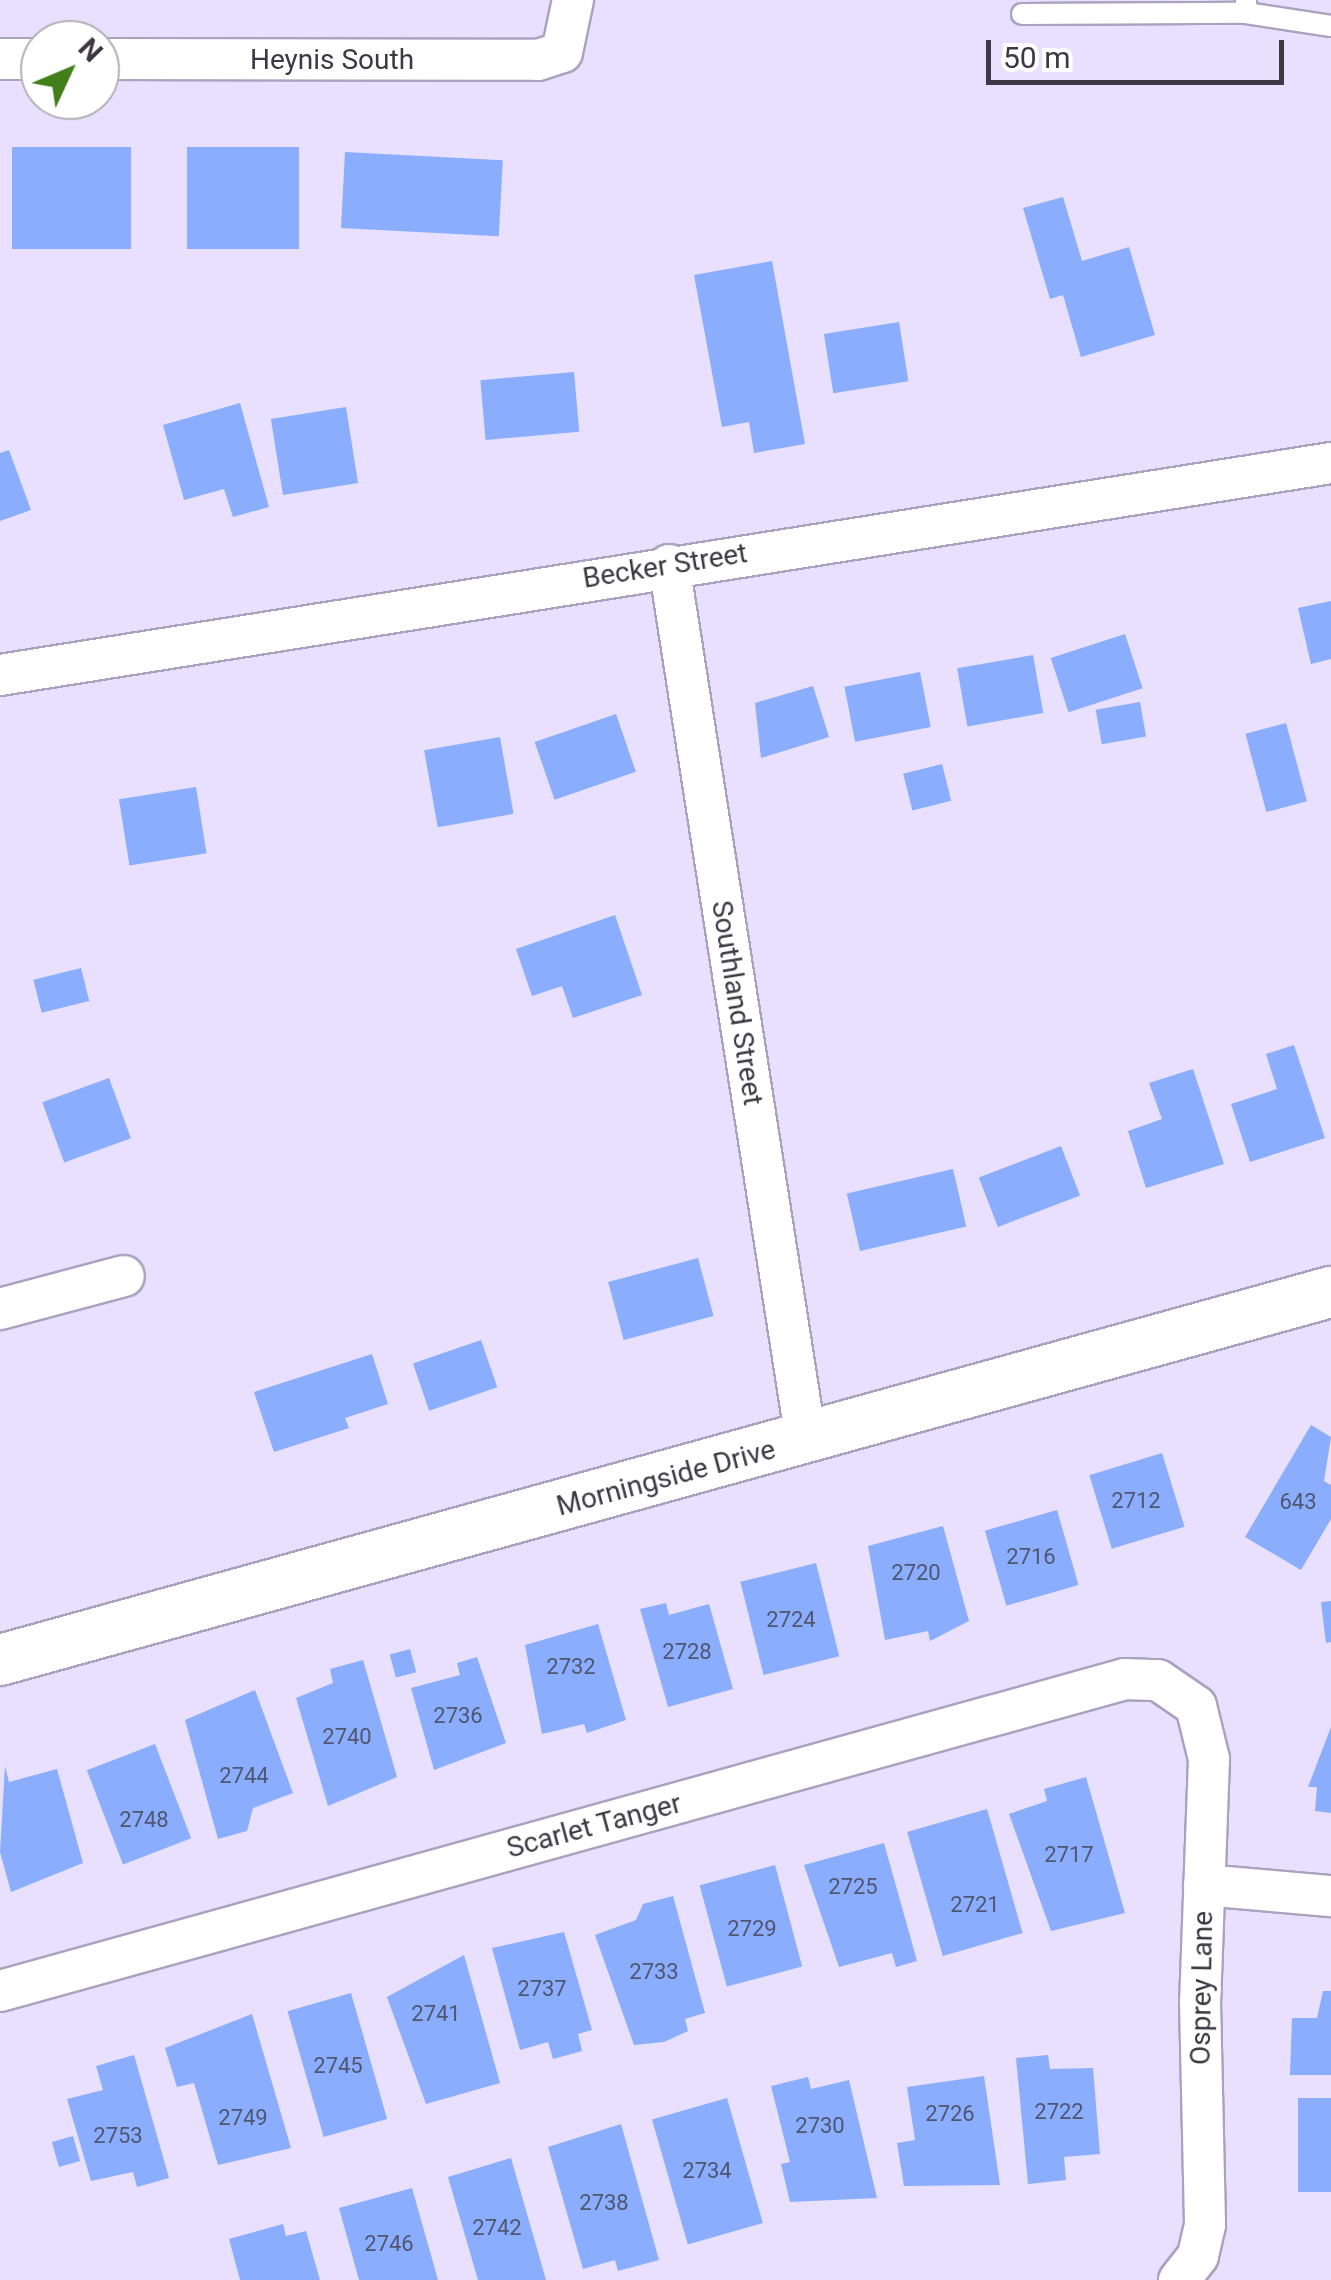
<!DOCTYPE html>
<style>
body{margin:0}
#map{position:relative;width:1331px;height:2280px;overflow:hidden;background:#e8e0fe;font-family:Roboto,sans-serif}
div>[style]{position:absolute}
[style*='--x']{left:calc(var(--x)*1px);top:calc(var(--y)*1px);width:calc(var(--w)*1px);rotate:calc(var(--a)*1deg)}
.building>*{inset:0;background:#8aaefd;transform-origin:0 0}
.roads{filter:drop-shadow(2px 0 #aaa3bf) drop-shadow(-2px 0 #aaa3bf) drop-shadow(0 2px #aaa3bf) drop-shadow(0 -2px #aaa3bf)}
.service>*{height:20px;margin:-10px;padding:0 10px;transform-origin:10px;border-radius:10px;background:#fff}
.minor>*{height:40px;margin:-20px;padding:0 20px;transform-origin:20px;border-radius:20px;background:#fff}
.tertiary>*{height:50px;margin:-25px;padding:0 25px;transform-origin:25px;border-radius:25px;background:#fff}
span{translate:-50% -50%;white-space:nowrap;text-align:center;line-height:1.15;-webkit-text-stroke:8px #fff;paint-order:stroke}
.number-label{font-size:22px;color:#505672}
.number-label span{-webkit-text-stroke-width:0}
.street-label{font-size:28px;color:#3c3944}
.north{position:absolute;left:20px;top:20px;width:100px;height:100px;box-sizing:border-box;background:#fff;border:2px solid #b1b0b4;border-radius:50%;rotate:46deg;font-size:28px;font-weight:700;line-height:40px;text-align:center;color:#3c3944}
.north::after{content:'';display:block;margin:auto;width:35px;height:45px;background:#427f1b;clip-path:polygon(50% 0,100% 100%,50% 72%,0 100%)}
.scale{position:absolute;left:986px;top:40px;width:298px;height:45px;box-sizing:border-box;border:5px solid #3c3944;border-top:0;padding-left:12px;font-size:30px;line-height:35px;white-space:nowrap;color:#3c3944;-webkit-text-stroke:8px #fff;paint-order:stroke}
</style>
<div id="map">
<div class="building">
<div style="left:12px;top:147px;width:119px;height:102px"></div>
<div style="left:187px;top:147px;width:112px;height:102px"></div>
<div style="left:345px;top:152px;width:158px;height:76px;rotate:3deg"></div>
<div style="clip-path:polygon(1063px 197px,1082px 261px,1129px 247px,1155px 335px,1081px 357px,1063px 295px,1050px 299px,1023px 208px)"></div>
<div style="clip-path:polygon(772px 261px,805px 444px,754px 453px,749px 422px,722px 427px,694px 275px)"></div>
<div style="left:899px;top:322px;width:60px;height:76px;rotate:81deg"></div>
<div style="left:574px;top:372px;width:60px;height:94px;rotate:85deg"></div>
<div style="clip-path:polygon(240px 403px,269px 507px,233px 517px,224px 489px,184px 500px,163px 425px)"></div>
<div style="left:346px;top:407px;width:77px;height:76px;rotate:81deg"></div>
<div style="clip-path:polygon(9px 450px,31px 510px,0 521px,0 453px)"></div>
<div style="clip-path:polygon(1331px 601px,1331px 659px,1311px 664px,1298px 608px)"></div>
<div style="left:1125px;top:634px;width:57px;height:78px;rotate:72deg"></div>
<div style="left:1033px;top:655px;width:59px;height:77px;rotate:80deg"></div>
<div style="left:920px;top:672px;width:56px;height:77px;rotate:79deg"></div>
<div style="clip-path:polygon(813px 686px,829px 737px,761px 758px,755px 703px)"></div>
<div style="left:1140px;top:702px;width:35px;height:45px;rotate:80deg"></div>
<div style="left:616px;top:714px;width:61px;height:86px;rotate:71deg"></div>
<div style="left:1286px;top:723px;width:81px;height:42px;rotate:75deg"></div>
<div style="left:500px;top:737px;width:78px;height:77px;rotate:80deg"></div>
<div style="left:942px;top:764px;width:38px;height:40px;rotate:76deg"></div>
<div style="left:196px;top:787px;width:67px;height:78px;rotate:81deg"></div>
<div style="clip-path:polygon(615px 915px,642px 995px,573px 1018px,562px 986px,532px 996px,516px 949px)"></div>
<div style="left:81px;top:968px;width:34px;height:49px;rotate:76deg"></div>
<div style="clip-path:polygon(1294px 1045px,1325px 1138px,1250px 1162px,1231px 1104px,1277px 1089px,1266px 1054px)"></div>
<div style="clip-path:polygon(1193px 1069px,1224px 1164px,1146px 1188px,1128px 1131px,1162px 1119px,1149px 1083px)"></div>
<div style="left:109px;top:1078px;width:64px;height:71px;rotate:70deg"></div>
<div style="left:1061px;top:1146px;width:53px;height:88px;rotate:69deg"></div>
<div style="left:953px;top:1169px;width:59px;height:109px;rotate:77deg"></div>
<div style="left:698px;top:1258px;width:60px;height:93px;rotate:75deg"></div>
<div style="left:481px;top:1340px;width:50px;height:72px;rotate:71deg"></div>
<div style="clip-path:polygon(372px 1354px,388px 1404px,345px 1418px,349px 1428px,274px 1452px,254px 1392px)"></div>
<div style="clip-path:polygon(1311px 1425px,1331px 1437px,1324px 1481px,1331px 1485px,1331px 1519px,1301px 1570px,1245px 1537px)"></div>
<div style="left:1162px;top:1453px;width:77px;height:76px;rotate:73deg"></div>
<div style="left:1057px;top:1510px;width:78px;height:75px;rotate:74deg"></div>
<div style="clip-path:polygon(943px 1526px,969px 1621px,930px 1641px,928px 1631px,885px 1640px,868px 1546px)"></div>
<div style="left:816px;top:1563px;width:96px;height:78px;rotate:76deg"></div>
<div style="clip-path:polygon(1331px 1601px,1331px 1642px,1326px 1643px,1321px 1602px)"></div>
<div style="clip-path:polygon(666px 1603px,669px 1615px,709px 1604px,733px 1689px,668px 1707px,640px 1609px)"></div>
<div style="clip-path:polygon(598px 1624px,626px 1720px,587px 1733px,584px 1724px,542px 1734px,525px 1645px)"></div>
<div style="left:410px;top:1649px;width:24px;height:21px;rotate:75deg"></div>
<div style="clip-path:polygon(477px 1657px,506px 1743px,434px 1770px,411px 1688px,460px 1675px,457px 1663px)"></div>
<div style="clip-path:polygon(363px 1660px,397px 1777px,328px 1806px,296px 1698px,333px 1683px,330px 1669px)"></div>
<div style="clip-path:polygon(255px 1690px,293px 1793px,253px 1808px,247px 1831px,218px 1839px,185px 1720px)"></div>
<div style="clip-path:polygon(1331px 1727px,1331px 1813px,1315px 1811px,1317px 1787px,1308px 1787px)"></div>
<div style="left:155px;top:1744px;width:101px;height:73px;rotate:69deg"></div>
<div style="clip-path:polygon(5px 1766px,9px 1782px,57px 1769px,83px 1863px,11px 1892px,0 1852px)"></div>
<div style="clip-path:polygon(1086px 1777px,1125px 1913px,1051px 1931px,1009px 1814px,1047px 1801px,1044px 1789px)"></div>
<div style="left:987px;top:1809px;width:129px;height:83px;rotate:74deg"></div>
<div style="clip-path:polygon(884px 1843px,917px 1961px,896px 1967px,892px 1953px,839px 1967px,804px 1865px)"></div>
<div style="left:775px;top:1865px;width:105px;height:78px;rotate:75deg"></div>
<div style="clip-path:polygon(673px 1896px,705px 2013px,685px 2019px,688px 2031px,664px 2042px,634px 2045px,595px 1935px,636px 1920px,643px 1904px)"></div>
<div style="clip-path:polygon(564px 1932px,592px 2030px,578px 2034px,582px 2051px,553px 2059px,548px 2042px,520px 2050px,492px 1948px)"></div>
<div style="clip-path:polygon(464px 1955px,500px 2083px,426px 2104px,387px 1997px)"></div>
<div style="clip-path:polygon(1323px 1991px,1331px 1991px,1331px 2075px,1290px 2075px,1292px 2018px,1317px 2018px)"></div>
<div style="left:351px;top:1993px;width:131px;height:66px;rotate:74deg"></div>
<div style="clip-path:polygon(252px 2014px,291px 2148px,218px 2165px,194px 2083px,177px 2087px,165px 2048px)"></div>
<div style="clip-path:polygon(134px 2055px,169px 2178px,137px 2187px,133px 2172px,91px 2181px,67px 2099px,103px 2090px,96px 2066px)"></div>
<div style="clip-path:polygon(1048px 2055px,1050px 2069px,1093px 2068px,1100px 2154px,1064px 2157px,1066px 2180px,1028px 2184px,1016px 2058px)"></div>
<div style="clip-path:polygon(984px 2076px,1000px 2185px,904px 2186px,897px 2143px,915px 2140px,907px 2087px)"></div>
<div style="clip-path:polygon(808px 2077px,811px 2089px,849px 2080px,877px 2198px,790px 2202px,781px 2164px,790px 2162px,771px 2086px)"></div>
<div style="left:727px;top:2098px;width:130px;height:78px;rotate:74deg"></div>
<div style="left:1331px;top:2098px;width:94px;height:33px;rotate:90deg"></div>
<div style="clip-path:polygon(621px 2124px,659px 2260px,618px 2271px,615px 2260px,583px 2269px,548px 2147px)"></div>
<div style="left:73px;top:2136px;width:26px;height:22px;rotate:74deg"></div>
<div style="clip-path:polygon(511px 2158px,546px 2280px,478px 2280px,448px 2177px)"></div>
<div style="clip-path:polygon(412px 2188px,438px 2280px,359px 2280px,339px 2208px)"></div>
<div style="clip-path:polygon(283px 2224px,286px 2236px,306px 2231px,320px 2280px,240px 2280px,229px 2239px)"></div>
</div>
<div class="roads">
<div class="service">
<div style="--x:1246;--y:13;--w:86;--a:8.7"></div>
<div style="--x:1022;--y:14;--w:224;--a:-0.3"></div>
<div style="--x:1246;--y:13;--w:13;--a:-90"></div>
</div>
<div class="minor">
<div style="--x:0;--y:59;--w:40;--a:0"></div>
<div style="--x:100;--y:59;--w:438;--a:0.1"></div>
<div style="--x:538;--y:60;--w:25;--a:-18"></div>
<div style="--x:562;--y:52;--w:53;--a:-78.1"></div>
<div style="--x:669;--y:565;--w:886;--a:81.1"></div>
<div style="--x:0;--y:675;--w:1348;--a:-9.05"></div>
<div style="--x:0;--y:1309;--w:128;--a:-14.9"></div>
<div style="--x:1204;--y:1885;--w:127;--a:5"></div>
<div style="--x:0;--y:1991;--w:1167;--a:-15.5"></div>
<div style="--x:1125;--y:1679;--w:33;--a:2"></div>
<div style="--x:1158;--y:1680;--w:46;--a:34.4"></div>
<div style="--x:1196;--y:1706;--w:55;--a:76.2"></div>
<div style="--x:1209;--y:1759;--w:243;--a:92.1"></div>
<div style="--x:1200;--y:2002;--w:223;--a:88.7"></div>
<div style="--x:1205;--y:2225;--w:32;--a:103"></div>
<div style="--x:1198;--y:2256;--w:31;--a:128"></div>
</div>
<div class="tertiary">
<div style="--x:0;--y:1660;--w:1381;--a:-15.46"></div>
</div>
</div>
<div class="number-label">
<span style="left:1136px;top:1501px">2712</span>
<span style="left:1298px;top:1502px">643</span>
<span style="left:1031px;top:1557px">2716</span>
<span style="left:916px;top:1573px">2720</span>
<span style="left:791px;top:1620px">2724</span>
<span style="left:687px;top:1652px">2728</span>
<span style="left:571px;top:1667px">2732</span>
<span style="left:458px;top:1716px">2736</span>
<span style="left:347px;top:1737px">2740</span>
<span style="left:244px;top:1776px">2744</span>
<span style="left:144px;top:1820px">2748</span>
<span style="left:1069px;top:1855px">2717</span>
<span style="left:853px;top:1887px">2725</span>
<span style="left:975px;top:1905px">2721</span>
<span style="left:752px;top:1929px">2729</span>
<span style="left:654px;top:1972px">2733</span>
<span style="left:542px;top:1989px">2737</span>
<span style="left:436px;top:2014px">2741</span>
<span style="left:338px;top:2066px">2745</span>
<span style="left:1059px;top:2112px">2722</span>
<span style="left:950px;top:2114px">2726</span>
<span style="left:243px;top:2118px">2749</span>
<span style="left:820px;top:2126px">2730</span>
<span style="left:118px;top:2136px">2753</span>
<span style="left:707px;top:2171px">2734</span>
<span style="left:604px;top:2203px">2738</span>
<span style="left:497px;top:2228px">2742</span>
<span style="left:389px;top:2244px">2746</span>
</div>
<div class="street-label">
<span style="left:332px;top:60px">Heynis South</span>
<span style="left:665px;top:566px;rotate:-9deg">Becker Street</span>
<span style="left:737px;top:1003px;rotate:81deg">Southland Street</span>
<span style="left:666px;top:1478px;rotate:-15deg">Morningside Drive</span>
<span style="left:594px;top:1826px;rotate:-15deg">Scarlet Tanger</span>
<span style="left:1202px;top:1988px;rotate:-89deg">Osprey Lane</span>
</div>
<div class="north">N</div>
<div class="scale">50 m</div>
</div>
